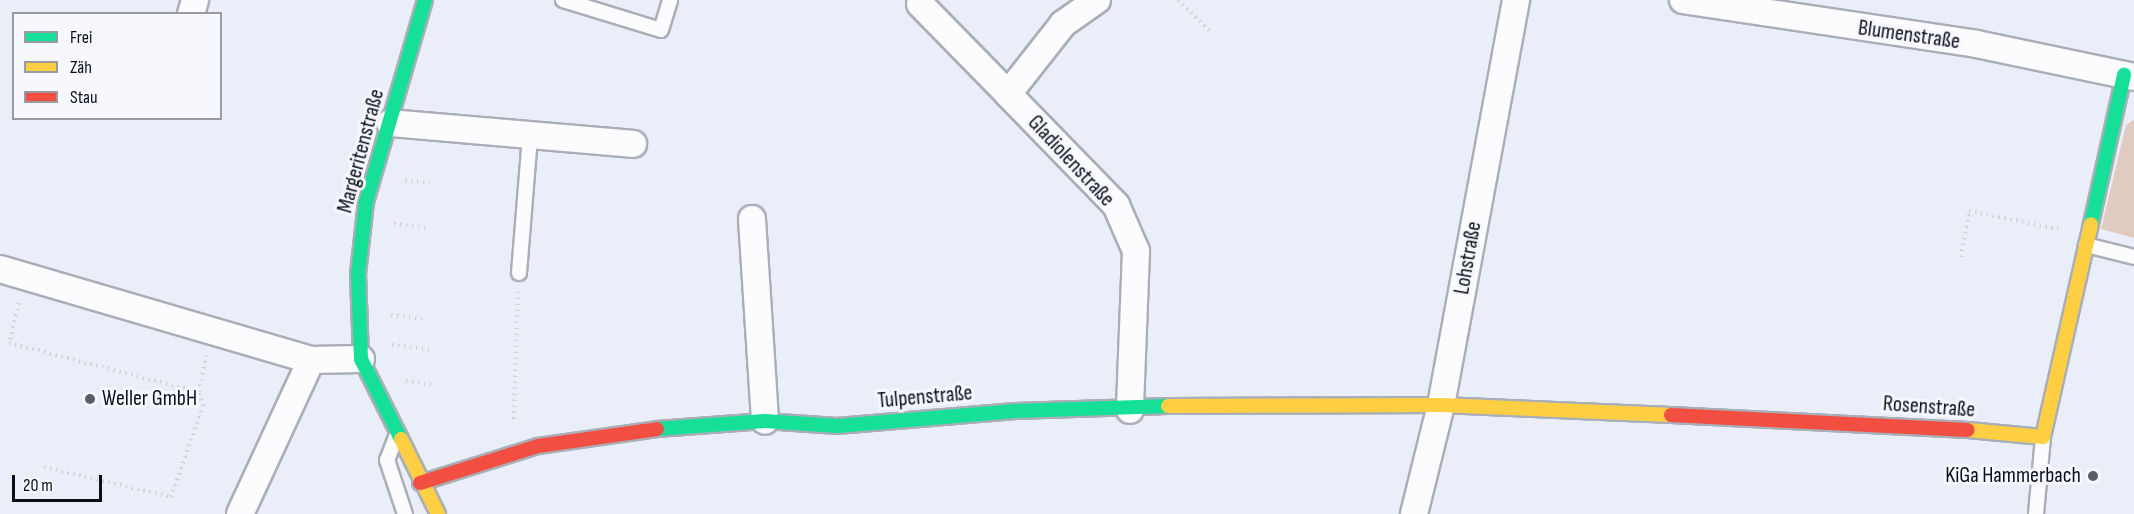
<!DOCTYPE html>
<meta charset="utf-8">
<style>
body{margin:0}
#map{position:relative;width:2134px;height:514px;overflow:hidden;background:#e9eef9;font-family:"Sofia Sans Condensed",sans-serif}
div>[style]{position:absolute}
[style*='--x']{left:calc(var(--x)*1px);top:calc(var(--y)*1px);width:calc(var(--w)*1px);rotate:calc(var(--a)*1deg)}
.green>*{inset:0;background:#e1cbc0}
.path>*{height:4px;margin-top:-2px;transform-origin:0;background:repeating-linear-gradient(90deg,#d0d2d5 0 1.5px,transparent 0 6px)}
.roads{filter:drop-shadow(2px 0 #aaaeb7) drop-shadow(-2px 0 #aaaeb7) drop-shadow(0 2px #aaaeb7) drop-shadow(0 -2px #aaaeb7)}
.lane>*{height:14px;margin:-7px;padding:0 7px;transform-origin:7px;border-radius:7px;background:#fcfcfe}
.street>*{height:26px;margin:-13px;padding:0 13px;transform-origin:13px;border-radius:13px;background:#fcfcfe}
.fast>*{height:14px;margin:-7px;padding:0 7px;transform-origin:7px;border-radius:7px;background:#16e098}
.slow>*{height:14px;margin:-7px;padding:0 7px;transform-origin:7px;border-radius:7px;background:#ffcf43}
.jam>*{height:14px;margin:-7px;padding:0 7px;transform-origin:7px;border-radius:7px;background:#f24e42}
.dots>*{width:16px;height:16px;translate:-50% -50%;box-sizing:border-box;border:3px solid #f6f8fd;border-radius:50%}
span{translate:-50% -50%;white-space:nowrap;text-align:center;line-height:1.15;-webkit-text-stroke:6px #f6f8fd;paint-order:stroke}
.street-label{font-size:22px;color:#0c0f17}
.poi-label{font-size:22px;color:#0c0f17}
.left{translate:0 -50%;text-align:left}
.right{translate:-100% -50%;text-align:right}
.legend{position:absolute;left:12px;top:12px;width:210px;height:108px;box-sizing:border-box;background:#f6f8fd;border:2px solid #989ba1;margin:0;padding:8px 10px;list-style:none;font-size:18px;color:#0c0f17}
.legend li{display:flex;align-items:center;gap:12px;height:30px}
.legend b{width:30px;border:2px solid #989ba1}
.scale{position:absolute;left:12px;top:475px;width:90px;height:27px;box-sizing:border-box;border:3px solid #0c0f17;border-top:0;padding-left:8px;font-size:18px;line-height:21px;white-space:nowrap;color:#0c0f17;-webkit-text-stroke:4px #f6f8fd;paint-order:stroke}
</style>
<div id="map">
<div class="green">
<div style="clip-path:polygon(2134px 120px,2134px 238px,2101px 229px,2126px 125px)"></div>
</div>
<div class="path">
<div style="--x:1178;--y:0;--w:45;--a:44.1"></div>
<div style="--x:405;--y:181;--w:29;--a:6"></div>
<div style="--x:394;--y:224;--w:32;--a:7"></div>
<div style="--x:1961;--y:257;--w:47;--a:-80.1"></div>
<div style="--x:1969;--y:211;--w:91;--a:11.4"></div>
<div style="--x:19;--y:303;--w:41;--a:104"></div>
<div style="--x:9;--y:343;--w:196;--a:14.5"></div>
<div style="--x:199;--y:392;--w:37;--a:-79"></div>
<div style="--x:391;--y:315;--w:32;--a:7"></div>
<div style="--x:392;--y:345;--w:41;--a:7"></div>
<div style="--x:406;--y:381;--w:29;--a:8"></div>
<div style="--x:514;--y:419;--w:127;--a:-88.2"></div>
<div style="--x:44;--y:467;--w:130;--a:13.3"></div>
<div style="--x:171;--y:497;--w:96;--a:-70.6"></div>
<div style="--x:203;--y:406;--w:15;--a:-106"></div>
</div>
<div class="roads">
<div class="lane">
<div style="--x:563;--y:0;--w:102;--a:17"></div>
<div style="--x:661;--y:30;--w:31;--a:-73"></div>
<div style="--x:2086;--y:245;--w:49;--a:14"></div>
<div style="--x:519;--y:273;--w:138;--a:-85.4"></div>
<div style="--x:396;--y:437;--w:25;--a:111"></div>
<div style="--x:387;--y:460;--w:57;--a:71.6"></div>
<div style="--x:2036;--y:514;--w:77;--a:-84.8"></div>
</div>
<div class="street">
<div style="--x:1097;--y:0;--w:42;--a:144.8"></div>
<div style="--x:1063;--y:24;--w:89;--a:128.2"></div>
<div style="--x:1008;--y:94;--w:155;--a:45.8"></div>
<div style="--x:1116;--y:205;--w:50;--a:66.5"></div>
<div style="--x:1136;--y:251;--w:159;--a:92.2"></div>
<div style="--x:1683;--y:0;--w:296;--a:8.5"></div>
<div style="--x:1976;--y:44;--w:161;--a:11.8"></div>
<div style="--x:920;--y:4;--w:126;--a:45.6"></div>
<div style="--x:191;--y:14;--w:15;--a:-74"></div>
<div style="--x:390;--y:123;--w:244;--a:4.9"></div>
<div style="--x:752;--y:219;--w:202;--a:86.3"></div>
<div style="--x:0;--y:269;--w:324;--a:16.3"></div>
<div style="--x:311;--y:360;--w:50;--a:-1.1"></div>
<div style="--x:240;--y:514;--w:170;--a:-65.2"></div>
<div style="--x:1414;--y:514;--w:112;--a:-76.1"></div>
<div style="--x:1441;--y:405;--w:412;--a:-79.5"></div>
</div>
<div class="fast">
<div style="--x:2091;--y:224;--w:153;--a:-77.5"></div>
<div style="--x:657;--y:429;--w:108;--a:-4.2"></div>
<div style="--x:765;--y:421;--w:72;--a:4"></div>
<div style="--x:837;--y:426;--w:179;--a:-4.8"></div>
<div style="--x:1015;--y:411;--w:153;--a:-1.9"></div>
<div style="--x:401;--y:439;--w:89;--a:-116.6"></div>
<div style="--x:361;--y:359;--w:85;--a:-92"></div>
<div style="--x:358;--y:274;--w:72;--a:-83.7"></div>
<div style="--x:366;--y:202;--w:210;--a:-73.7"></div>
</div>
<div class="slow">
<div style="--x:1168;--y:406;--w:273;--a:-0.2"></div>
<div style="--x:1441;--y:405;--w:230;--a:2.5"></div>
<div style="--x:1968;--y:430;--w:75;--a:5.3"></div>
<div style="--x:2043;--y:437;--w:218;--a:-77.3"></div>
<div style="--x:401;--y:439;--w:84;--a:63.7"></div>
</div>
<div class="jam">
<div style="--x:1671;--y:415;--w:297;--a:2.9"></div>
<div style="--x:420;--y:483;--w:124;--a:-17.4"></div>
<div style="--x:538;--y:446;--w:120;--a:-8.1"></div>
</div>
</div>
<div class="dots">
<div style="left:90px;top:399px;background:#595d66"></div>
<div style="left:2093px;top:476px;background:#595d66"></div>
</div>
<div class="street-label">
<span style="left:1909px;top:35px;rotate:8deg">Blumenstraße</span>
<span style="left:361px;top:151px;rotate:-75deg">Margeritenstraße</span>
<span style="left:1071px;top:161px;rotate:47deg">Gladiolenstraße</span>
<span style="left:1468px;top:258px;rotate:-80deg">Lohstraße</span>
<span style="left:925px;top:397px;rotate:-5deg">Tulpenstraße</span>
<span style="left:1929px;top:407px;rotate:4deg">Rosenstraße</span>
</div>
<div class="poi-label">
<span class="left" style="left:102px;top:399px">Weller GmbH</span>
<span class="right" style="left:2081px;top:476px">KiGa Hammerbach</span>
</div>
<ul class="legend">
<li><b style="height:8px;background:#16e098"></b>Frei</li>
<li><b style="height:8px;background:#ffcf43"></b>Zäh</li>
<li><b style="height:8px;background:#f24e42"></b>Stau</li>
</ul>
<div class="scale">20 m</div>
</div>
